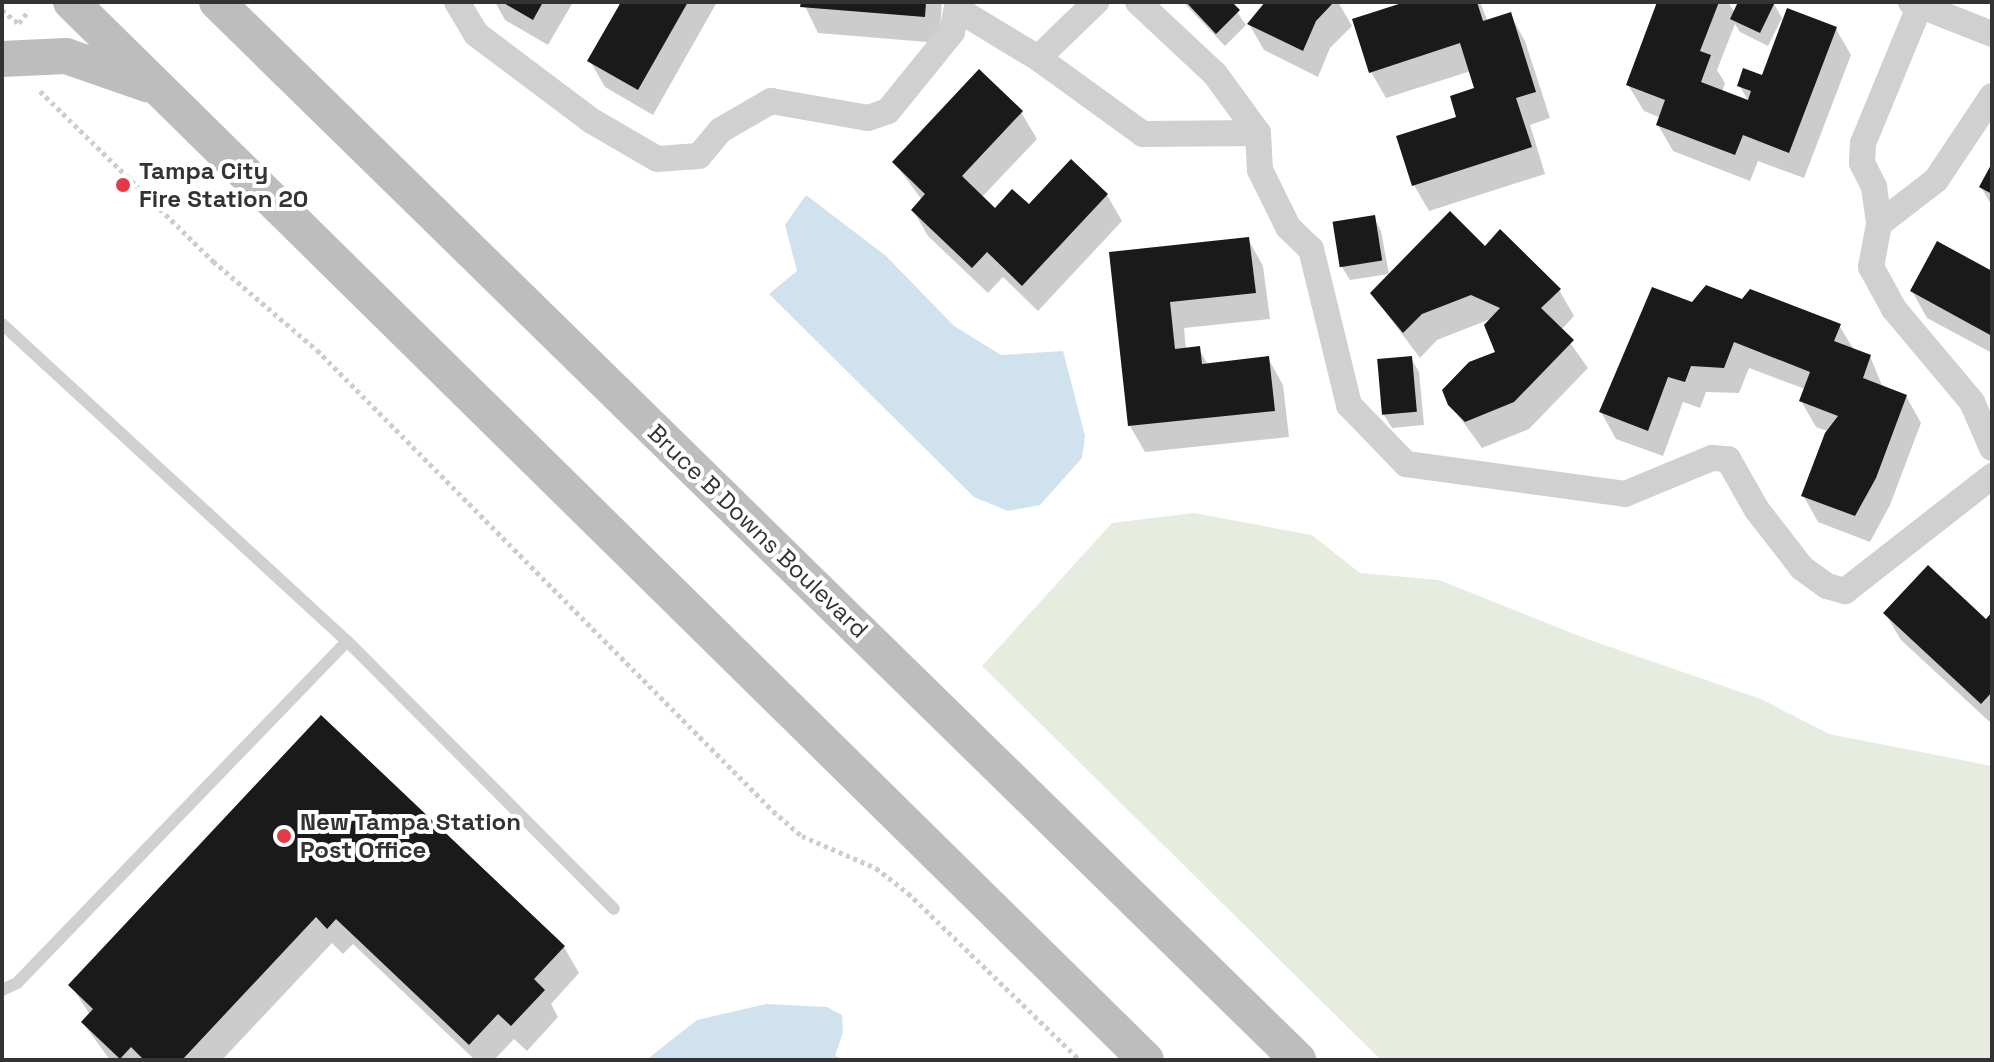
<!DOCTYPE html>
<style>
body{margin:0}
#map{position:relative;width:1994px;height:1062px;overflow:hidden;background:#fff;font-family:"Space Grotesk",sans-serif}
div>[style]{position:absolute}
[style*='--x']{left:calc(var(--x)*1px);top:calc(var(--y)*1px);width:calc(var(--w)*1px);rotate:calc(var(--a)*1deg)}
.green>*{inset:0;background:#e6ecdf}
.water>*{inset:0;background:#cfe2ee}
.shadow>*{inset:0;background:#0003}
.building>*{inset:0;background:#1a1a1a;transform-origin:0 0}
.path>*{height:5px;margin-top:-2.5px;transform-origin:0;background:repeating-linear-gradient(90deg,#cdcdcd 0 4px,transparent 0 8px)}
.service>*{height:12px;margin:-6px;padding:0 6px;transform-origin:6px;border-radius:6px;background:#d0d0d0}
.minor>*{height:26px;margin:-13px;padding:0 13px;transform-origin:13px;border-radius:13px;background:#d0d0d0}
.secondary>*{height:36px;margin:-18px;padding:0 18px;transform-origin:18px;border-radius:18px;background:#bdbdbd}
.dots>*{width:22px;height:22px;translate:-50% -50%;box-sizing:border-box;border:4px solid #fff;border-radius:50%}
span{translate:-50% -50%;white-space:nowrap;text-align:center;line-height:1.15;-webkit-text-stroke:8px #fff;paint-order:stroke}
.poi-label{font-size:24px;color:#333;font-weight:700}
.left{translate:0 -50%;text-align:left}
.street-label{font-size:24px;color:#333}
.frame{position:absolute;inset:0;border:4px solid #333;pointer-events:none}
</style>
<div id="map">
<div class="green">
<div style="clip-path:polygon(1194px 513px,1312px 535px,1360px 573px,1439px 580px,1587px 639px,1761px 699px,1829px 734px,1992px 766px,1992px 1060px,1381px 1060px,982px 666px,1112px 523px)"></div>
</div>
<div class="water">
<div style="clip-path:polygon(806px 195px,886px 256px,954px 326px,1001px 355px,1063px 351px,1085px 436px,1082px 458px,1040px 505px,1008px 511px,974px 497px,769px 294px,797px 271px,785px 225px)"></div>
<div style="clip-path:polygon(766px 1004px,827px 1007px,842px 1015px,843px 1032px,835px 1056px,847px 1060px,646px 1060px,697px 1020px)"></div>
</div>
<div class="shadow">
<div style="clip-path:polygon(495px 2px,573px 2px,548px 45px,505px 20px)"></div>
<div style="clip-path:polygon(618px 2px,717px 2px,653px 115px,605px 87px,590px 61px,620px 7px)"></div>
<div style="clip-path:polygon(803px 2px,942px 2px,939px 43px,818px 33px)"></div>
<div style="clip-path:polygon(1183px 2px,1230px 2px,1246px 25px,1225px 46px)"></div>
<div style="clip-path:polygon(1262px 2px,1338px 2px,1352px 26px,1330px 48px,1318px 77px,1264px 50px,1249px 24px,1266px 4px)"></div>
<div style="clip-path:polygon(1412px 2px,1480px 2px,1488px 22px,1510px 14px,1525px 41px,1550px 118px,1530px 125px,1545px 174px,1429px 211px,1414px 185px,1477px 90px,1471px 71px,1386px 98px,1371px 72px)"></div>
<div style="clip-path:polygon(1659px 2px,1728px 2px,1735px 13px,1740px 2px,1774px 4px,1782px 18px,1768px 46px,1740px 32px,1735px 24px,1717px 70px,1725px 83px,1722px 92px,1749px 102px,1739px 85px,1763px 78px,1836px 29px,1851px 55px,1804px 178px,1758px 161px,1750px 181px,1673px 151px,1658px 125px,1661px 118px,1644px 111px,1628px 85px)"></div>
<div style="clip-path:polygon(1021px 112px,1037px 139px,981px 198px,995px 211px,1107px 195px,1122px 221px,1038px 311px,1003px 277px,988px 293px,928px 236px,913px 210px,922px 200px,894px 162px)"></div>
<div style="clip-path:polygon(1992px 168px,1992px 206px,1981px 187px)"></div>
<div style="clip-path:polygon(1374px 218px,1381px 231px,1389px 274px,1350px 280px,1342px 267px,1335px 224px)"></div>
<div style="clip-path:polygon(1248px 239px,1263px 266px,1270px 319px,1184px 328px,1186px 350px,1199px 349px,1208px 365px,1268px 358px,1283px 385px,1289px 437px,1145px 452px,1130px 426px,1111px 254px)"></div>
<div style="clip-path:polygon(1485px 248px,1559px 290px,1574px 316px,1561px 330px,1588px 368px,1529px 429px,1482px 448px,1450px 404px,1497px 353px,1493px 318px,1437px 340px,1420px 358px,1372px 294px)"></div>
<div style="clip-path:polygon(1992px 273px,1992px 353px,1927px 318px,1912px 291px)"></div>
<div style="clip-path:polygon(1743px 301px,1839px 325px,1854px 350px,1870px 356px,1883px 388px,1906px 396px,1921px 423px,1890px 505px,1870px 542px,1818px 522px,1803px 495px,1827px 431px,1816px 427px,1801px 401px,1805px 389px,1749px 368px,1739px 393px,1706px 392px,1700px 408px,1683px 402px,1663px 456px,1616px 439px,1601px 412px,1693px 305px)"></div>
<div style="clip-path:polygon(1411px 358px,1419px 372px,1424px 425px,1392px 428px,1384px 415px)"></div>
<div style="clip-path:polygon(1885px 613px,1986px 622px,1992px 615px,1992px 724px,1901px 640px)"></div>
<div style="clip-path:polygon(321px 717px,564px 947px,579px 973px,551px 1004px,558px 1017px,527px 1051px,514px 1039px,494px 1060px,475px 1060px,353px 944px,343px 954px,332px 943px,222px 1060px,110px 1060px,83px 1023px,90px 1015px,71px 985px)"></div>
</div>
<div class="building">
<div style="clip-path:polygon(502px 2px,543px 2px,533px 20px)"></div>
<div style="clip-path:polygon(621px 2px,688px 2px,638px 90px,587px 61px)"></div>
<div style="clip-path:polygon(801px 2px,926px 2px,925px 17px,800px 7px)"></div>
<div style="clip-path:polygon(1186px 2px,1232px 2px,1240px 10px,1216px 34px)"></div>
<div style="clip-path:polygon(1265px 2px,1334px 2px,1316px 21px,1303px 51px,1247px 24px)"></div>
<div style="clip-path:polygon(1405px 2px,1477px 2px,1483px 21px,1511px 12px,1536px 92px,1516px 98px,1532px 147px,1412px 186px,1396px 136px,1456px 117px,1450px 96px,1474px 88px,1460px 43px,1369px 73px,1352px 19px)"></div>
<div style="clip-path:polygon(1657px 2px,1719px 2px,1700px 51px,1711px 55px,1701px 82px,1748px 100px,1751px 91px,1737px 86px,1743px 68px,1762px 75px,1787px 8px,1837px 27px,1789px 153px,1743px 135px,1735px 155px,1656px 125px,1665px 100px,1626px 85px)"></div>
<div style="clip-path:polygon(1738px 2px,1775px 2px,1760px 33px,1730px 19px)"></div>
<div style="clip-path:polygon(979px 69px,1023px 111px,962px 176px,995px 208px,1012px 189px,1029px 204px,1071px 159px,1108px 194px,1022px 286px,987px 252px,972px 268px,911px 210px,925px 194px,892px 162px)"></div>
<div style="clip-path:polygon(1992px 163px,1992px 194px,1979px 187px)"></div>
<div style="clip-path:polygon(1450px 211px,1485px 246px,1500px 229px,1561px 289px,1541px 308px,1574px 340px,1514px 402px,1465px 422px,1448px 405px,1442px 390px,1469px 362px,1495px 352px,1484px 325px,1500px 308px,1471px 295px,1422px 314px,1403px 333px,1370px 293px)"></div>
<div style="left:1375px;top:215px;width:46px;height:43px;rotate:81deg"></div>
<div style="clip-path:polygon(1249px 237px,1256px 293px,1170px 302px,1175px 349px,1200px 346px,1202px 364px,1269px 356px,1275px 411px,1128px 426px,1109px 252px)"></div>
<div style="clip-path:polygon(1937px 241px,1992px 271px,1992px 336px,1910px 291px)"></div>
<div style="clip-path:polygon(1706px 285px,1742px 299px,1750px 289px,1841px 324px,1834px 341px,1871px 355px,1863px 378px,1907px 395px,1876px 478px,1855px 516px,1801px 496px,1825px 433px,1838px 416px,1799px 401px,1810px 372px,1734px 342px,1724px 368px,1691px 366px,1685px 382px,1668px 377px,1648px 431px,1599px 412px,1652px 287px,1692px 302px)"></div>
<div style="left:1412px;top:356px;width:56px;height:35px;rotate:85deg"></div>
<div style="clip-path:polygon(1928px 565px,1986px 619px,1992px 612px,1992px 692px,1981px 704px,1883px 613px)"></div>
<div style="clip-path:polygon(321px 715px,565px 946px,534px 979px,545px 990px,511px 1026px,498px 1014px,469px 1045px,336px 919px,327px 929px,316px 917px,182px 1060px,144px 1060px,131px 1047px,120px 1059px,81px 1022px,93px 1009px,68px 985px)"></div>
</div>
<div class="path">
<div style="--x:2;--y:10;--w:22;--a:39"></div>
<div style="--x:19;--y:23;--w:16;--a:-52"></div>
<div style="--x:40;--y:91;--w:243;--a:44.5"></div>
<div style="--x:213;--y:261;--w:137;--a:40.6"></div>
<div style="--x:317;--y:350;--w:648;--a:45.31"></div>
<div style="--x:773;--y:811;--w:38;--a:41"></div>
<div style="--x:802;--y:836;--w:81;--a:23.4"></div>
<div style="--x:876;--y:868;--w:41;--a:38"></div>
<div style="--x:908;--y:893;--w:240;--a:44.2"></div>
</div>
<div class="service">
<div style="--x:2;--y:324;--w:469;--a:42.6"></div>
<div style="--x:347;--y:641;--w:378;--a:45.1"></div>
<div style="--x:2;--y:990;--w:17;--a:-25"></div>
<div style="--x:17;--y:983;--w:475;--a:-46"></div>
</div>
<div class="minor">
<div style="--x:457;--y:2;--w:37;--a:59"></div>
<div style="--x:476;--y:34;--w:145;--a:36.9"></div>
<div style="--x:592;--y:121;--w:75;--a:30.3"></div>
<div style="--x:657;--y:159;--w:42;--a:-4.1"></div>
<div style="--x:699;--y:156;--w:34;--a:-50"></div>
<div style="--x:721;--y:130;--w:58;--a:-30.1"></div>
<div style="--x:771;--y:101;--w:98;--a:9.9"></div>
<div style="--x:868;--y:118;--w:21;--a:-19"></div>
<div style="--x:888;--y:111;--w:102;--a:-51"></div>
<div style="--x:952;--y:32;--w:31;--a:-79"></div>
<div style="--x:1138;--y:2;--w:105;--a:43.1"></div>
<div style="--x:1215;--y:74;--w:73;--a:53.9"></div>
<div style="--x:1911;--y:2;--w:87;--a:21.6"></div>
<div style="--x:1920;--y:5;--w:149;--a:112.4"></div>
<div style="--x:1863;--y:143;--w:20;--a:93"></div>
<div style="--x:1862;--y:163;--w:27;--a:63"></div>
<div style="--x:1874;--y:187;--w:37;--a:82"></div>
<div style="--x:1879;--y:224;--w:44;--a:100.5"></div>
<div style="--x:1871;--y:267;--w:48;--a:61.3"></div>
<div style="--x:1894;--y:309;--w:121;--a:50"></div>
<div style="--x:1972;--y:402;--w:50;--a:66.5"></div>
<div style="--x:957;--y:9;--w:95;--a:31.2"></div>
<div style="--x:1038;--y:58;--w:130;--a:35.9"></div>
<div style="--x:1143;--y:134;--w:115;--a:-0.5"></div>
<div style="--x:1258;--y:133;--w:37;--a:87"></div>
<div style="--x:1260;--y:170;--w:64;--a:63.8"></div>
<div style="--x:1288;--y:227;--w:32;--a:44"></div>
<div style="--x:1311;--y:249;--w:161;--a:76.3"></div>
<div style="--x:1349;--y:405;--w:82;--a:46"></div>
<div style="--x:1406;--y:464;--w:221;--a:7.8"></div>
<div style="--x:1625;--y:494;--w:94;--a:-22.5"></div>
<div style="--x:1712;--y:458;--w:16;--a:4"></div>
<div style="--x:1728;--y:459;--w:59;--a:60.4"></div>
<div style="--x:1757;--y:510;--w:73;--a:52.2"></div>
<div style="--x:1802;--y:568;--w:31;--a:36"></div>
<div style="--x:1827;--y:586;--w:19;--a:16"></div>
<div style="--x:1845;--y:591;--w:187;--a:-38"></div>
<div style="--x:1038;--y:58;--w:81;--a:-44"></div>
<div style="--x:1879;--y:224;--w:72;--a:-37.7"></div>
<div style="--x:1936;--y:180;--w:101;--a:-56.3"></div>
</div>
<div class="secondary">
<div style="--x:71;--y:2;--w:1508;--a:44.54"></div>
<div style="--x:217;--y:2;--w:1513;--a:44.38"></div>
<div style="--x:2;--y:59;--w:64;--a:-2.7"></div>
<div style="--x:66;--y:56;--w:86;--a:19.1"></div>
</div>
<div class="dots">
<div style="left:123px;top:185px;background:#e63946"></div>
<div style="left:284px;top:836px;background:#e63946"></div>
</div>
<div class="poi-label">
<span class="left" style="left:139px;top:185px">Tampa City<br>Fire Station 20</span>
<span class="left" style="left:300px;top:836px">New Tampa Station<br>Post Office</span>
</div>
<div class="street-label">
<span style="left:758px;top:531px;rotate:44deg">Bruce B Downs Boulevard</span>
</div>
<div class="frame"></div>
</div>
